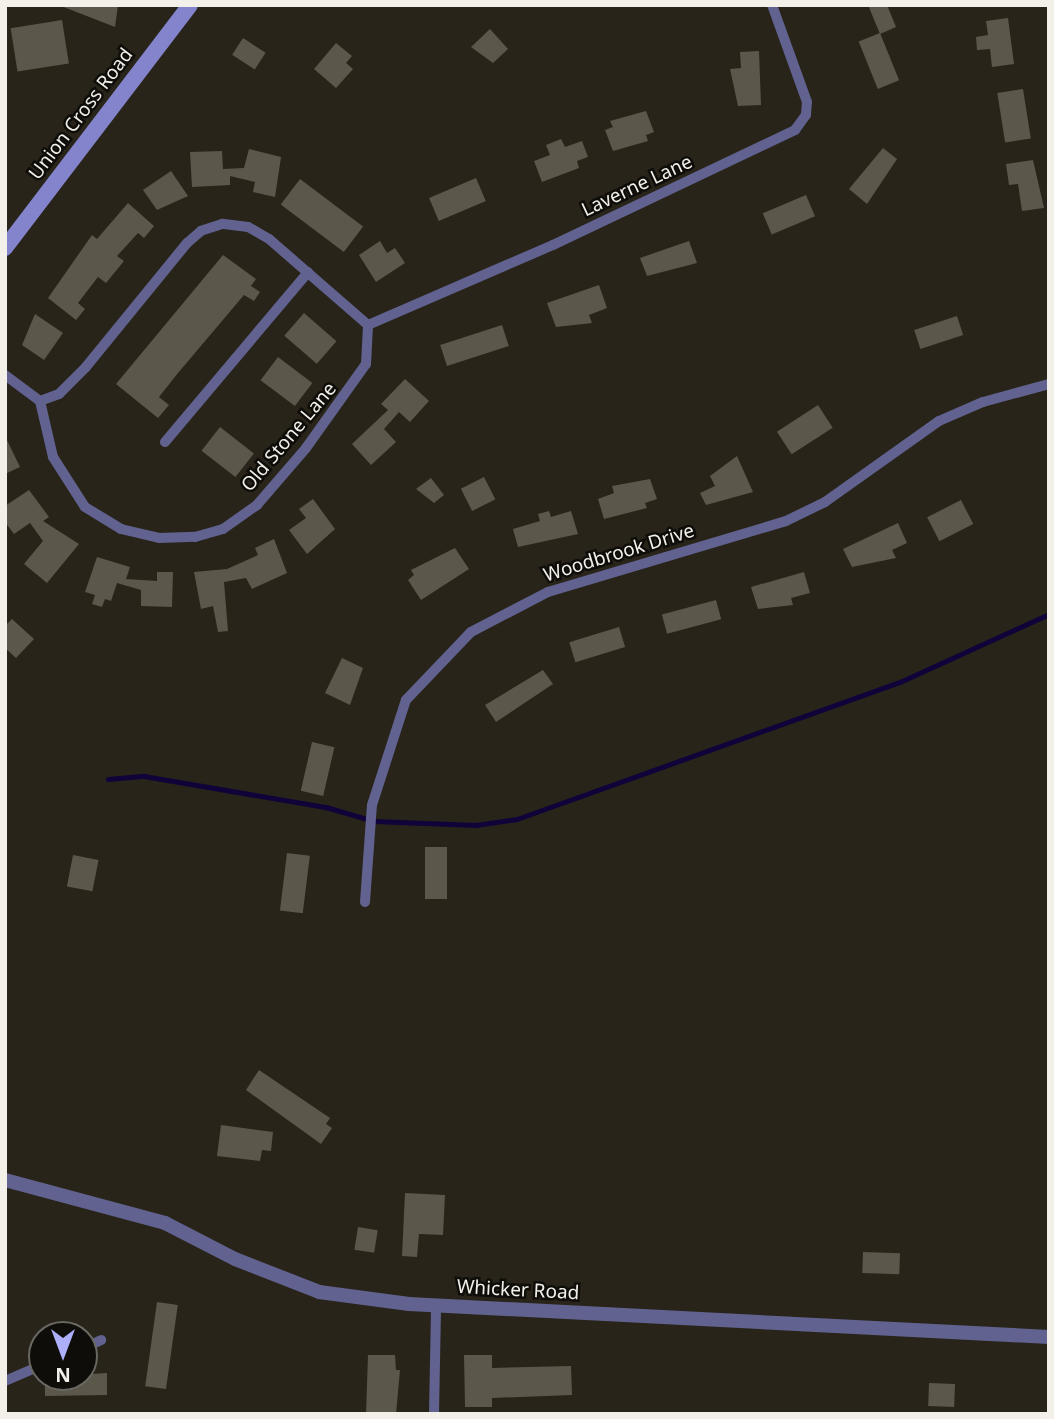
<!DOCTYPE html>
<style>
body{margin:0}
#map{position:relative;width:1054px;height:1419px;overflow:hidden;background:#28241a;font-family:"Noto Sans",sans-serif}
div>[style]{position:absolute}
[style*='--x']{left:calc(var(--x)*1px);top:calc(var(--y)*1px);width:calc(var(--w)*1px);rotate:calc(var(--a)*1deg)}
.stream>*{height:4.5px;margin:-2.25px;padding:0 2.25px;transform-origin:2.25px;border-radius:2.25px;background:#100339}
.building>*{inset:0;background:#5b574b;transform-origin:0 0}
.minor>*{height:10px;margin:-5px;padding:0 5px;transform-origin:5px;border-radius:5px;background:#61628f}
.tertiary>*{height:14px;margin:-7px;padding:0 7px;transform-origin:7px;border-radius:7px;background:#61628f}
.secondary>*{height:16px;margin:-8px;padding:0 8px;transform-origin:8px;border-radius:8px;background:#8484cc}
span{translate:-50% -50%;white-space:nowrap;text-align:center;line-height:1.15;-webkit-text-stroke:5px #0f0d09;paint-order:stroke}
.street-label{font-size:19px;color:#f2f0e9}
.frame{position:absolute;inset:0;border:7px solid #f2f0e9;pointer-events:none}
.north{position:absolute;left:28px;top:1321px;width:70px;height:70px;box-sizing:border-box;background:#0f0d09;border:2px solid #6a6863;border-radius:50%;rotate:180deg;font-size:19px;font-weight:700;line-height:28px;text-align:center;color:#f2f0e9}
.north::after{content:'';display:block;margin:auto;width:24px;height:32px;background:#adaffb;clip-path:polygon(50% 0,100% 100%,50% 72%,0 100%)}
</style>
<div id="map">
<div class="stream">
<div style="--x:108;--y:779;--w:36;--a:-5"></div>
<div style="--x:144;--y:776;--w:185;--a:9.7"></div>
<div style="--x:326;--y:807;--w:50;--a:16.3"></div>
<div style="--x:374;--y:821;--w:102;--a:2.2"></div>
<div style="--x:476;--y:825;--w:41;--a:-8.3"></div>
<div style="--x:517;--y:819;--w:407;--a:-19.7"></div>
<div style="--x:900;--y:682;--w:164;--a:-24.5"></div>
</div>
<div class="building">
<div style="clip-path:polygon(118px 5px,115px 27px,61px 6px,61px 5px)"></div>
<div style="clip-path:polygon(868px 5px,887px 5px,896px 27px,880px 34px)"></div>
<div style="clip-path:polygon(1008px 18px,1014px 64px,992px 67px,990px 49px,977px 50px,976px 37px,988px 35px,986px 21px)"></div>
<div style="left:62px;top:20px;width:44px;height:52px;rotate:81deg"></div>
<div style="clip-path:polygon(490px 29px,508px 49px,493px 63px,471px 47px)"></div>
<div style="left:880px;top:33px;width:51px;height:23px;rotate:68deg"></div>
<div style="left:243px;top:38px;width:27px;height:20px;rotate:33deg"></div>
<div style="clip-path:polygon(336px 43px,352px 56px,346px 63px,353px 69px,336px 88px,314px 69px)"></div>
<div style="clip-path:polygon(759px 51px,761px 105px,738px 106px,730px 69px,741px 68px,740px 52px)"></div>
<div style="left:1023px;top:89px;width:50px;height:26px;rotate:81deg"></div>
<div style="clip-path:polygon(646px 111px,654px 132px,646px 135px,648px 141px,613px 151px,605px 130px,613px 127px,610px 121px)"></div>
<div style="clip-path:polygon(561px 139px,565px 147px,582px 141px,588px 157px,577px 161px,579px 168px,542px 182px,534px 161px,550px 155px,546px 145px)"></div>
<div style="clip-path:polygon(883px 148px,897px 159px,867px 204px,849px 189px)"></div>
<div style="clip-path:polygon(249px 149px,281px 157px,275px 197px,253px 192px,255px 182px,230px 176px,230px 185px,192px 187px,190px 152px,222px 151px,223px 169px,244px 168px)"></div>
<div style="clip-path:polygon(1033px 160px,1044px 208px,1022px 211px,1018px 184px,1009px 185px,1006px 164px)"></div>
<div style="clip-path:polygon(171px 171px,188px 196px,157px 210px,143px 190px)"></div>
<div style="left:476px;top:178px;width:25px;height:51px;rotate:67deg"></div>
<div style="left:300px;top:179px;width:79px;height:32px;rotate:37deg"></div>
<div style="left:806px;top:195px;width:23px;height:47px;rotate:67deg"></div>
<div style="clip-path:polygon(128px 203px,154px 226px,144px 238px,138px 233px,117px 256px,124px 261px,106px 283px,98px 277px,78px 303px,85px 309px,76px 320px,48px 298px,92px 235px,97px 239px)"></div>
<div style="clip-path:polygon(380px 241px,387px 253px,395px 248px,405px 263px,376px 282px,359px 255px)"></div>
<div style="clip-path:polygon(689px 241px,697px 263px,647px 276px,640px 258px)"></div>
<div style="clip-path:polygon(223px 255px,256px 279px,251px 286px,260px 292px,254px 301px,244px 295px,178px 373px,159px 397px,169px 405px,158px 418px,116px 384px)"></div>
<div style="clip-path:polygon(599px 285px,607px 308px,589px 315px,592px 323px,556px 327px,547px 303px)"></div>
<div style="left:304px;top:313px;width:43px;height:30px;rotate:41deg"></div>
<div style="clip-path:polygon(35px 314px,63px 333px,44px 360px,22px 345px)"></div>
<div style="left:957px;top:316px;width:20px;height:45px;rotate:72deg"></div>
<div style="left:502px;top:325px;width:22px;height:65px;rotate:72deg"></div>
<div style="left:278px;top:357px;width:43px;height:29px;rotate:37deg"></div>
<div style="clip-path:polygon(405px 379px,429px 401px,410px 422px,399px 412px,384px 429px,396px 442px,371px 465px,352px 444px,388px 410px,381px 404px)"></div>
<div style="left:818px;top:405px;width:27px;height:49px;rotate:57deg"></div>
<div style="left:220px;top:427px;width:43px;height:30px;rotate:38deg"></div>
<div style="clip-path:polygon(5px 436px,20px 467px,5px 474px)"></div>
<div style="clip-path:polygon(737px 456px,753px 492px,706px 505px,700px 493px,715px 486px,710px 476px)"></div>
<div style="left:484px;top:477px;width:25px;height:26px;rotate:63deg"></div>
<div style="clip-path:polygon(431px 478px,444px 495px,434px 503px,416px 489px)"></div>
<div style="clip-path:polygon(650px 479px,657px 499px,645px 503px,647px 508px,604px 519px,598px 499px,614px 493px,612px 486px)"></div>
<div style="clip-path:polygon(29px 490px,49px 517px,43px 521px,79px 544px,47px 583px,24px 564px,43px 541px,30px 523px,14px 534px,5px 522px,5px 506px)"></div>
<div style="clip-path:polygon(313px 499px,335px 529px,307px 554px,289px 530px,306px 518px,299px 509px)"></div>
<div style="left:961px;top:500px;width:27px;height:38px;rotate:63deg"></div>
<div style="clip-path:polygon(549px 511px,551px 517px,571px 511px,578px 534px,518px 547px,513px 529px,540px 521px,538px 514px)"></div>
<div style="clip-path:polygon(898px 523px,907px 543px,892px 550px,896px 558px,852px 567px,843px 549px)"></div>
<div style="clip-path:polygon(274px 539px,287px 573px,252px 589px,246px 578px,224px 582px,228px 631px,218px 632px,213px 606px,201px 609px,194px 572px,227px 569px,258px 555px,255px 548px)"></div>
<div style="clip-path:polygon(455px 548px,469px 569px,421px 600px,408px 580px,414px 575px,411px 570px)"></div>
<div style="clip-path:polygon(97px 557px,130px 567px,126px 579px,157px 581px,157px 572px,173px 572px,172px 607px,141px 606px,141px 590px,117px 583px,111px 601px,105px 599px,102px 607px,92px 604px,95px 595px,85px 592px)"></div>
<div style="clip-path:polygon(804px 572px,810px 593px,791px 598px,793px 605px,758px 609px,751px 587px)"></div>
<div style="left:716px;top:600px;width:20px;height:56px;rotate:75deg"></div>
<div style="clip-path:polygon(12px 619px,34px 639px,16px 658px,5px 648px,5px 626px)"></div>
<div style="left:619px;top:627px;width:21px;height:52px;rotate:73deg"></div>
<div style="clip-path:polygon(342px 658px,363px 668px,350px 705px,325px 693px)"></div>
<div style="clip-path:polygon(543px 670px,553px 684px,496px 722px,485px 705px)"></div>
<div style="left:312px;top:742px;width:23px;height:50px;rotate:13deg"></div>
<div style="left:425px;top:847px;width:22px;height:52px"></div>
<div style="left:287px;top:853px;width:23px;height:58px;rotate:7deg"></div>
<div style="left:73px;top:855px;width:26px;height:32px;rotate:11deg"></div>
<div style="clip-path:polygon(259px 1070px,330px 1118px,326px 1124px,332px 1128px,321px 1144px,246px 1090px)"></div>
<div style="clip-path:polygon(221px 1125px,273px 1132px,271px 1151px,262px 1150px,260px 1161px,217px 1156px)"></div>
<div style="clip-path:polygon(405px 1193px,445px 1195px,443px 1235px,419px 1234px,417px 1257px,402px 1256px)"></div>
<div style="left:358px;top:1227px;width:20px;height:23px;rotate:9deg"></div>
<div style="left:863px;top:1252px;width:37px;height:21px;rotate:2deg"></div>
<div style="left:157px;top:1302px;width:21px;height:85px;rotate:8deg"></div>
<div style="clip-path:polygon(368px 1355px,395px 1355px,396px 1370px,400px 1370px,396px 1414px,366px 1414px)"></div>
<div style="clip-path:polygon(464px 1355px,492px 1355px,492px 1368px,571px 1366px,572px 1395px,492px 1398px,492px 1407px,465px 1407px)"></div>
<div style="clip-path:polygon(107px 1373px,107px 1395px,45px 1396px,45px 1377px)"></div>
<div style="left:929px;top:1383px;width:26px;height:23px;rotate:2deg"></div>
</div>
<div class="minor">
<div style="--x:368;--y:325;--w:202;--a:-23.4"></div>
<div style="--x:553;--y:245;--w:268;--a:-25.4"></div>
<div style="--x:795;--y:130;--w:19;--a:-54"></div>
<div style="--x:806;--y:115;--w:13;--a:-86"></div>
<div style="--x:807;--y:102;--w:103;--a:-109.8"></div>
<div style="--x:5;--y:375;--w:44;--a:36.6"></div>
<div style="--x:40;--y:401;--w:57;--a:76.9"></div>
<div style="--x:53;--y:457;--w:59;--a:57.4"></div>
<div style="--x:85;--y:507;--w:42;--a:31.4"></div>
<div style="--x:121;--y:529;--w:39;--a:13"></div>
<div style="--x:159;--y:538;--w:36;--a:-2"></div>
<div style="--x:195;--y:537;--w:29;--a:-16"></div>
<div style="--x:223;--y:529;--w:42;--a:-35.2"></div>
<div style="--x:257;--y:505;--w:75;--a:-49.3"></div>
<div style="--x:306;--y:448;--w:103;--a:-54.5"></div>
<div style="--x:366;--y:364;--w:39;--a:-87"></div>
<div style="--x:368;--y:325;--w:131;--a:-139"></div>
<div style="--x:269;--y:239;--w:24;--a:-150"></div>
<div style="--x:248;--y:227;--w:26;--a:-173"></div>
<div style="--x:222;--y:224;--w:22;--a:162"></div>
<div style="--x:201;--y:231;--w:18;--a:139"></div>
<div style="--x:187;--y:243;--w:160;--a:129.2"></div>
<div style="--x:86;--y:367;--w:38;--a:135"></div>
<div style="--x:59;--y:394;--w:20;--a:160"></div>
<div style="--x:165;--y:442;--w:222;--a:-49.9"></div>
<div style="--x:365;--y:902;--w:97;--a:-85.9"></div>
<div style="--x:372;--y:805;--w:110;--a:-72.1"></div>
<div style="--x:406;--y:700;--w:94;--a:-46.3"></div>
<div style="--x:471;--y:632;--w:87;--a:-27.5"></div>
<div style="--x:548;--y:592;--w:248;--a:-16.6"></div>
<div style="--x:786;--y:521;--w:43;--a:-26"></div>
<div style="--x:825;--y:502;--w:140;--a:-35.4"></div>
<div style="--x:939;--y:421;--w:48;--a:-23.4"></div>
<div style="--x:983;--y:402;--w:68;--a:-15.3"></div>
<div style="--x:84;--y:1348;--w:19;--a:-25"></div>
<div style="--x:5;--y:1381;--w:40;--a:-23.4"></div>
<div style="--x:434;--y:1414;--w:109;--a:-88.9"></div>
</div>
<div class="tertiary">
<div style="--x:5;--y:1180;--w:166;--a:15"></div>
<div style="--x:165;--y:1223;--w:79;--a:27.2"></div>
<div style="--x:235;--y:1259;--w:90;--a:21.4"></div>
<div style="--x:319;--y:1292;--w:91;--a:7.6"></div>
<div style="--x:409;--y:1304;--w:641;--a:2.95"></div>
</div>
<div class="secondary">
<div style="--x:5;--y:248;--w:305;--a:-52.7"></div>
</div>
<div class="street-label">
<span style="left:81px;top:114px;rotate:-53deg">Union Cross Road</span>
<span style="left:637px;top:186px;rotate:-25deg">Laverne Lane</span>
<span style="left:289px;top:437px;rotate:-50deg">Old Stone Lane</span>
<span style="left:619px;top:553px;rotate:-17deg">Woodbrook Drive</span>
<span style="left:518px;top:1290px;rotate:3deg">Whicker Road</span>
</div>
<div class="frame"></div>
<div class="north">N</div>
</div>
